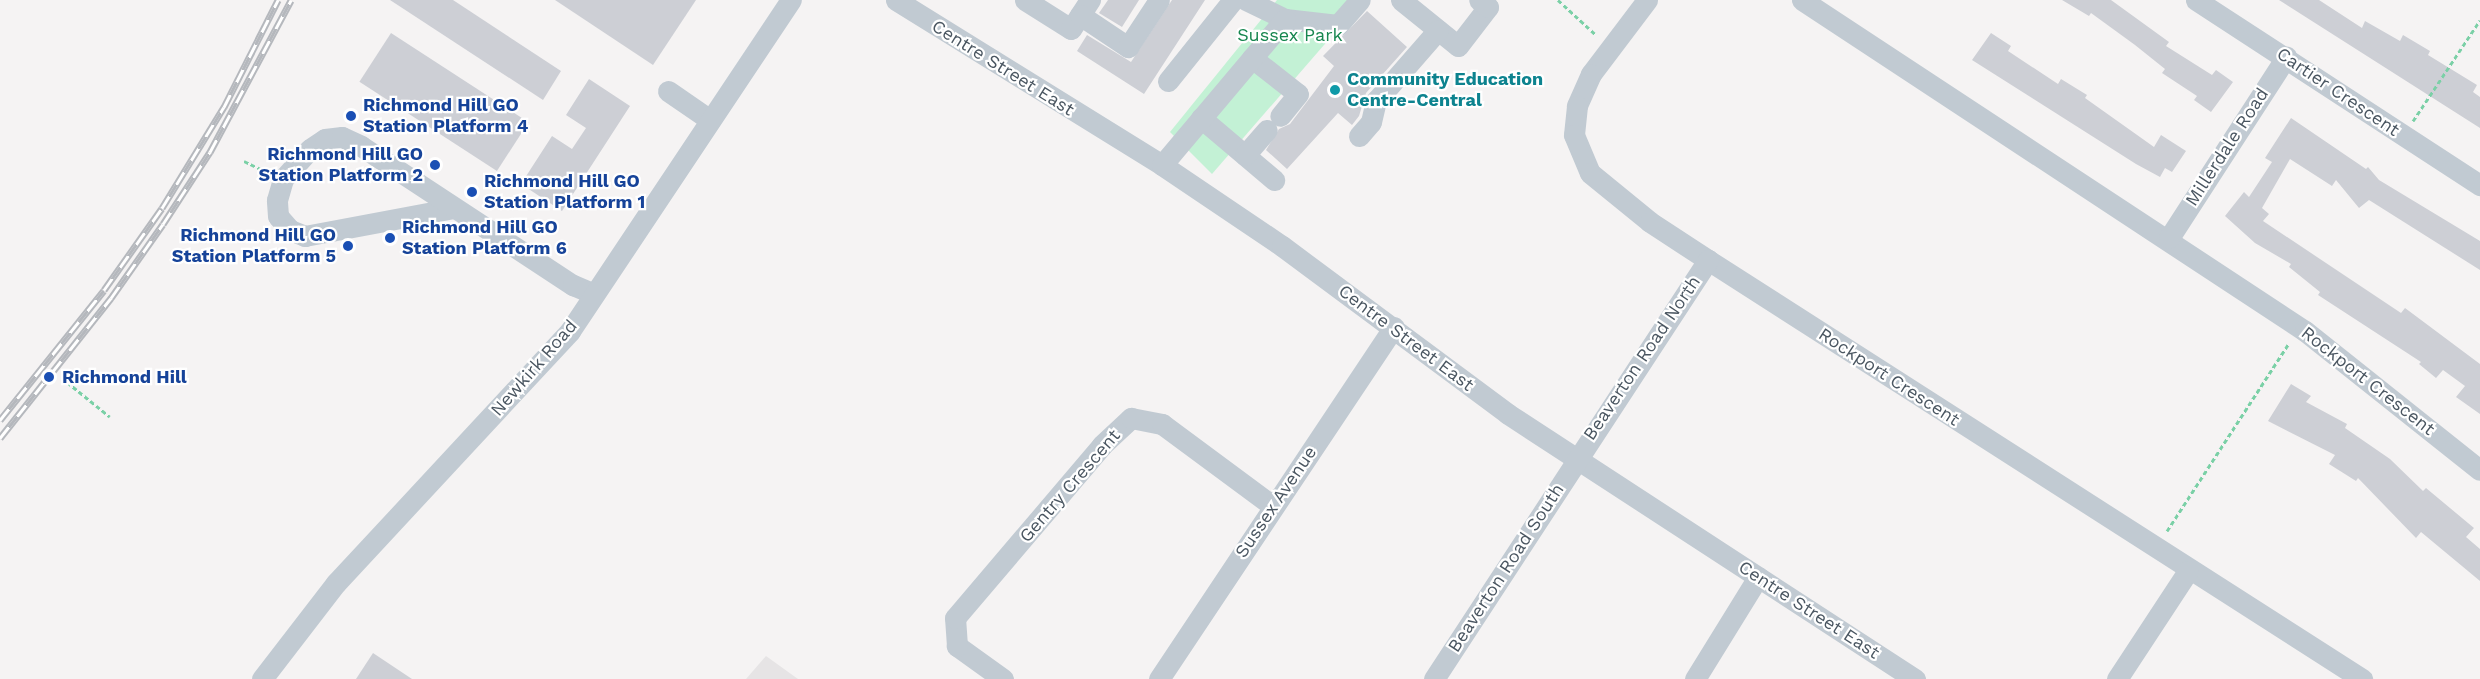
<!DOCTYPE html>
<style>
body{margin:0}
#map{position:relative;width:2480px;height:679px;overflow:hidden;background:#f5f3f3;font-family:"Work Sans",sans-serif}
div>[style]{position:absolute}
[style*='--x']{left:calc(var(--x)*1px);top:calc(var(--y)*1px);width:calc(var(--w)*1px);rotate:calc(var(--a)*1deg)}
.education>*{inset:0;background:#e6e4e5}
.green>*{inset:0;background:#c3f1d5}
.building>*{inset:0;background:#cdcfd5;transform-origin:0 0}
.path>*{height:3px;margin-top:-1.5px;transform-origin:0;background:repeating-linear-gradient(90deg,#7ad0a6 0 4.5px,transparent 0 7.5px)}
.minor>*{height:21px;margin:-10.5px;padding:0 10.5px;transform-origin:10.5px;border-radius:10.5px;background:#c1cad2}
.rail>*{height:7px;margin-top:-3.5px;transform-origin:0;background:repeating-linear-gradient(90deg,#fff 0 14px,#b5b8bd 0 28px);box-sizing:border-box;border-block:2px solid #b5b8bd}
.dots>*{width:16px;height:16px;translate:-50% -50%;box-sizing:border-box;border:3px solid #fff;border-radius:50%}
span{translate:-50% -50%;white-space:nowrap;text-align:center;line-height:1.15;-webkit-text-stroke:4.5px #fff;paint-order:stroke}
.park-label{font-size:18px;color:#17864f}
.street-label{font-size:18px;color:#4a5661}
.culture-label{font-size:18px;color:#0d838f;font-weight:700}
.left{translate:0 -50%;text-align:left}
.transit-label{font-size:18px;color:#164399;font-weight:700}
.right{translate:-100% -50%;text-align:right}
</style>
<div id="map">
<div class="education">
<div style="clip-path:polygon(766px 656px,798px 679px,746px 679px)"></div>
</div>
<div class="green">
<div style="clip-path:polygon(1277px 0,1363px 0,1212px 174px,1170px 132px)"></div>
</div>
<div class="building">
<div style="clip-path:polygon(390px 0,453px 0,561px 71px,543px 100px)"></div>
<div style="clip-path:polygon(555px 0,696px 0,653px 65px)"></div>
<div style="clip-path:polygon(1108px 0,1139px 0,1122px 27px,1099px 13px)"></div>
<div style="clip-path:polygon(1172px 0,1205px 0,1144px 94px,1077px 51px,1087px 35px,1131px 62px)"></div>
<div style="clip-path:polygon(2062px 0,2111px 0,2169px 42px,2166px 46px,2212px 75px,2216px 70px,2233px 82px,2211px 112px,2194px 100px,2197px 96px,2162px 73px,2165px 69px,2135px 45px,2091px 13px,2089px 16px)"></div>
<div style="clip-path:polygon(2279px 0,2319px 0,2362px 28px,2365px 21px,2400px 41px,2403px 35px,2430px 51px,2428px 55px,2477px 85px,2473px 92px,2480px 97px,2480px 128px)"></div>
<div style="clip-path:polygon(1367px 11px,1407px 47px,1366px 93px,1359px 116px,1352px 125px,1338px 113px,1287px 169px,1266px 150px,1279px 129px,1290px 124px,1334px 66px,1323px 56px)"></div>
<div style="left:391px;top:33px;width:164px;height:58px;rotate:33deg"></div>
<div style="clip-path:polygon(1991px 33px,2011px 46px,2008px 51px,2058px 84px,2061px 79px,2087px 95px,2085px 98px,2154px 147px,2161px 135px,2186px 151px,2172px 172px,2165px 168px,2160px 177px,2136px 164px,1972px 60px)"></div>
<div style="clip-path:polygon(589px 79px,630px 106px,562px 211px,521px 184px,552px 136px,572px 149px,586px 128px,566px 115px)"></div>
<div style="clip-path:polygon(2291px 118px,2366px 169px,2368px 167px,2379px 180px,2480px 241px,2480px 270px,2369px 200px,2359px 208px,2336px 180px,2332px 186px,2290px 159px,2262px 208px,2269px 214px,2263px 221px,2401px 313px,2405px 308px,2480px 364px,2480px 414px,2456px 397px,2465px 386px,2443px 370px,2436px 378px,2419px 364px,2421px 362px,2318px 295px,2320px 292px,2289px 267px,2291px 264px,2255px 243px,2225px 216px,2244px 192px,2249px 197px,2272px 162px,2265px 158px)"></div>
<div style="clip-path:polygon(2291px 384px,2311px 396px,2306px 402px,2347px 424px,2345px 428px,2390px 459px,2423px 491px,2426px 488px,2474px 528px,2466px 537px,2480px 549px,2480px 581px,2421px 532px,2416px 538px,2358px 478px,2356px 481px,2329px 464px,2335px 455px,2268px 421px)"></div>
<div style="clip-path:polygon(373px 653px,412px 679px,356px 679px)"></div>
</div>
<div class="path">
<div style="--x:1558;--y:0;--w:52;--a:42.6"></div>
<div style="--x:2413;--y:121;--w:121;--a:-56.4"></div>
<div style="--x:244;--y:161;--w:25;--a:26"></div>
<div style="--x:67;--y:382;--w:55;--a:39.1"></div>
<div style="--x:2167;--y:531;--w:224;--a:-57"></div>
</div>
<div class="minor">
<div style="--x:896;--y:0;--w:313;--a:31.8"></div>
<div style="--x:1162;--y:165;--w:145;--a:34"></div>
<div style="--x:1282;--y:246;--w:282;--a:36.6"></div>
<div style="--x:1508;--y:414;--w:486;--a:33.1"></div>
<div style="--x:1025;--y:0;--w:54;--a:32.2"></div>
<div style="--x:1071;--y:29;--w:35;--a:-57"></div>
<div style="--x:1246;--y:0;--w:43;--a:26"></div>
<div style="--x:1285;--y:19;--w:53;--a:6.5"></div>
<div style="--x:1338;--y:25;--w:33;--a:-49"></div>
<div style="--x:1401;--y:0;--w:73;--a:38.9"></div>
<div style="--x:1458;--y:46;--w:49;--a:-52.4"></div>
<div style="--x:1488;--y:7;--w:11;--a:-142"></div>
<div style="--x:1647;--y:0;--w:93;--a:127.1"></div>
<div style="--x:1591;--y:74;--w:35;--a:114"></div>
<div style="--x:1577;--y:106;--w:29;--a:96"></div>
<div style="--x:1574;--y:135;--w:41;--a:67.2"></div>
<div style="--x:1590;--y:173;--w:77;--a:39.2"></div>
<div style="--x:1650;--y:222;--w:69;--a:33.2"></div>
<div style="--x:1708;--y:260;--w:777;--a:32.65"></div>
<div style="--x:1802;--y:0;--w:602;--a:33.35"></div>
<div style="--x:2305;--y:331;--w:223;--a:38.5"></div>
<div style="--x:2196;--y:0;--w:339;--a:33.1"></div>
<div style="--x:1080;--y:15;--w:58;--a:33.7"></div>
<div style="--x:1128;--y:47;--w:56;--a:-56.6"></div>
<div style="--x:1252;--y:58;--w:58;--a:38"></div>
<div style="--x:1298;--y:94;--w:28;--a:129"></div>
<div style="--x:1168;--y:81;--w:104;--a:-51.3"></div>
<div style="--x:668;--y:91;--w:51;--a:34.6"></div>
<div style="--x:1201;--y:118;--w:96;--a:40.3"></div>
<div style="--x:1359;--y:136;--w:18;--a:-49"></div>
<div style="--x:1371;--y:122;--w:22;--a:-77"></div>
<div style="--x:1376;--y:101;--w:94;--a:-48.9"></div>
<div style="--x:1245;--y:155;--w:33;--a:-49"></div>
<div style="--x:1162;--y:165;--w:191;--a:-49.9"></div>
<div style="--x:454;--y:208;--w:152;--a:169.4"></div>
<div style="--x:305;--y:236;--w:16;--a:-158"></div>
<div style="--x:290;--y:230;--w:18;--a:-131"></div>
<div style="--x:278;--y:216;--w:16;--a:-94"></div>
<div style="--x:277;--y:200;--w:22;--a:-74"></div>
<div style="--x:283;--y:179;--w:40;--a:-48"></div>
<div style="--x:310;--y:149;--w:18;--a:-34"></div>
<div style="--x:325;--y:139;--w:17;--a:-7"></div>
<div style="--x:342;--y:137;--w:21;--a:25"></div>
<div style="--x:361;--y:146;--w:254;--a:33.3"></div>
<div style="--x:573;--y:285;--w:23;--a:23"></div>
<div style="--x:2169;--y:238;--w:216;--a:-57.1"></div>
<div style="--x:262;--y:679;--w:121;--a:-52.4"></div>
<div style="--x:336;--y:583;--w:344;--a:-47.1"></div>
<div style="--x:570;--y:331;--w:398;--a:-56.3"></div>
<div style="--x:1003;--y:679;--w:57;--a:-144.3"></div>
<div style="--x:957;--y:646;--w:28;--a:-94"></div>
<div style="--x:955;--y:618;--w:227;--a:-49.6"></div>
<div style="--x:1102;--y:445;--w:40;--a:-43"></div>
<div style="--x:1131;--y:418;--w:32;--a:11"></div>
<div style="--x:1162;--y:424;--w:138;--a:36.5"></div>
<div style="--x:1159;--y:679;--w:423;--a:-56.3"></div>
<div style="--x:1434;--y:679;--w:501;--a:-56.82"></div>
<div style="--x:1695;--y:679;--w:120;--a:-58.3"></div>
<div style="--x:2117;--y:679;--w:129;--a:-56.7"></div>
</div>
<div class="rail">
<div style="--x:0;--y:420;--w:166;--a:-51.3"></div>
<div style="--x:104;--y:290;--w:100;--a:-54.7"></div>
<div style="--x:162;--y:208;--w:119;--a:-58.5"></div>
<div style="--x:224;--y:107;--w:120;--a:-63.2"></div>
<div style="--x:0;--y:438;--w:179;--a:-51.6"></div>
<div style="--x:111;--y:298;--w:90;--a:-54.9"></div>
<div style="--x:163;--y:224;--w:86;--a:-56.9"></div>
<div style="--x:210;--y:152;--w:172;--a:-61.9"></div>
</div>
<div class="dots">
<div style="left:1335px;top:90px;background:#0f9aa8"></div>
<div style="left:351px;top:116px;background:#1a4fb4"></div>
<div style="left:435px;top:165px;background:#1a4fb4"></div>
<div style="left:472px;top:192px;background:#1a4fb4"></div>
<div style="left:390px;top:238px;background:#1a4fb4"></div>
<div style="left:348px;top:246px;background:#1a4fb4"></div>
<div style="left:49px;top:377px;background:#1a4fb4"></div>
</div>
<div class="park-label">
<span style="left:1290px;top:35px">Sussex Park</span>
</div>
<div class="street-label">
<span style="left:1003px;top:68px;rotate:32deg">Centre Street East</span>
<span style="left:2338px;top:92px;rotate:34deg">Cartier Crescent</span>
<span style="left:2227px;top:147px;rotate:-57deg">Millerdale Road</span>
<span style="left:1406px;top:338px;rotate:37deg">Centre Street East</span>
<span style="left:1642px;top:358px;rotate:-56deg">Beaverton Road North</span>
<span style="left:534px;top:368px;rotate:-49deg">Newkirk Road</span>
<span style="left:1889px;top:377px;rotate:33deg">Rockport Crescent</span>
<span style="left:2368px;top:381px;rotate:38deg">Rockport Crescent</span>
<span style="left:1070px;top:486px;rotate:-49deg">Gentry Crescent</span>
<span style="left:1276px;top:502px;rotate:-56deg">Sussex Avenue</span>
<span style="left:1506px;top:568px;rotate:-57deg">Beaverton Road South</span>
<span style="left:1809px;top:610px;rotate:33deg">Centre Street East</span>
</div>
<div class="culture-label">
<span class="left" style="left:1347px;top:90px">Community Education<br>Centre-Central</span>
</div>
<div class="transit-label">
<span class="left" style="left:363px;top:116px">Richmond Hill GO<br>Station Platform 4</span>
<span class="right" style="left:423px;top:165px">Richmond Hill GO<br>Station Platform 2</span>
<span class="left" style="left:484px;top:192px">Richmond Hill GO<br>Station Platform 1</span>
<span class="left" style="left:402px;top:238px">Richmond Hill GO<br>Station Platform 6</span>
<span class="right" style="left:336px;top:246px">Richmond Hill GO<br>Station Platform 5</span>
<span class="left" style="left:62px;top:377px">Richmond Hill</span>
</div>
</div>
